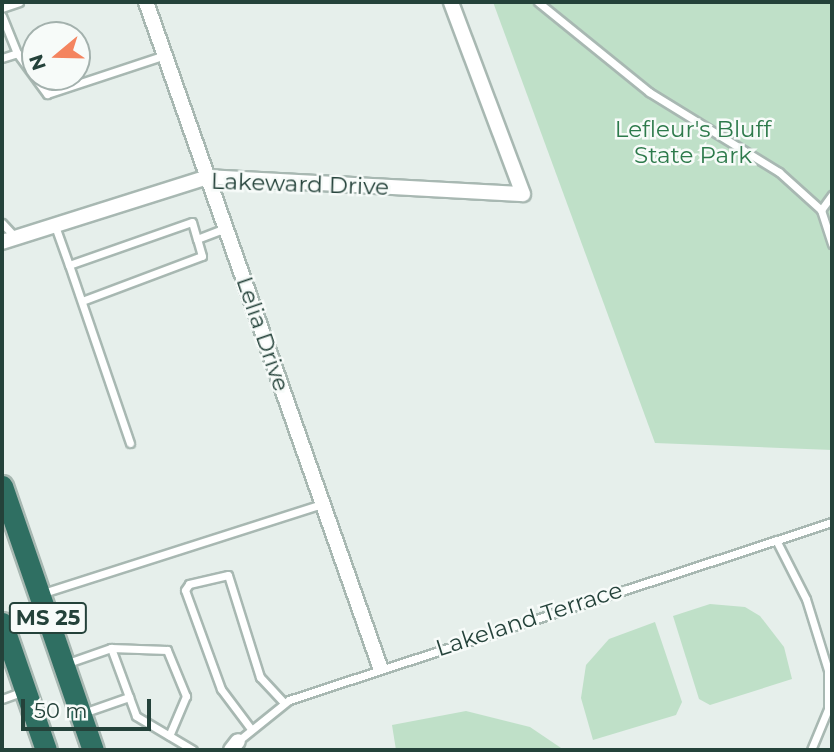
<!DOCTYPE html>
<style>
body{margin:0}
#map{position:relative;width:834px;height:752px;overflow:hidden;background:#e6efeb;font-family:Montserrat,sans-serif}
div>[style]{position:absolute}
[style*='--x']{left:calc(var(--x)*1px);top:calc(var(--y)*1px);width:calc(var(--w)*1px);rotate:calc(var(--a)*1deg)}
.green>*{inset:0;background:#bfe0c8}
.roads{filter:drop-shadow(2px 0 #a8b8b2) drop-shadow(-2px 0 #a8b8b2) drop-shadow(0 2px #a8b8b2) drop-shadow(0 -2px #a8b8b2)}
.lane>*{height:7px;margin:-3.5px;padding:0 3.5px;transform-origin:3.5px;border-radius:3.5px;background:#fff}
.street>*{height:14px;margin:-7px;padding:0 7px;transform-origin:7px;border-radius:7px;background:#fff}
.highway>*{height:21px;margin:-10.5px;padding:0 10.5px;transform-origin:10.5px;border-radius:10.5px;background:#2f6f62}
span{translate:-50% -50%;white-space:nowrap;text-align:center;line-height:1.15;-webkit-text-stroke:5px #f7fbf9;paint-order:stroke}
.shield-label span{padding:2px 5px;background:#f7fbf9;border:2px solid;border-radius:5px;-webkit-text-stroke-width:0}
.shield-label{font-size:21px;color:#24423a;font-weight:700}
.park-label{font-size:23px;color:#2d7a4b}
.street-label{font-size:23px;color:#24423a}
.frame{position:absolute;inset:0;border:4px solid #24423a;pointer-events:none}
.north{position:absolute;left:21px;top:21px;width:70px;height:70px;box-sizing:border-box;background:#f7fbf9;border:2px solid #a3b1ad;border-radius:50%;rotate:251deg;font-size:19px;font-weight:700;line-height:28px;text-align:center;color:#24423a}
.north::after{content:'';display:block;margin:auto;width:24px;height:32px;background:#f4845f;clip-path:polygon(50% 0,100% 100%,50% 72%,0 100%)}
.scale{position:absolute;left:21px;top:699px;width:130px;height:32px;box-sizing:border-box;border:4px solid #24423a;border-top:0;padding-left:9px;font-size:21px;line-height:24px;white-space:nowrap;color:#24423a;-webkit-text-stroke:5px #f7fbf9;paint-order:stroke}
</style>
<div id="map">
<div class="green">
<div style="clip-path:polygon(493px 2px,832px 2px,832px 450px,655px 443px)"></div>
<div style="clip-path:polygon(710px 604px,745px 607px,760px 616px,784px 647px,792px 679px,710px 705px,699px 699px,673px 616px)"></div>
<div style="clip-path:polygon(655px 622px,682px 702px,676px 715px,593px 740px,581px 698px,586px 665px,609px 639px)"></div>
<div style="clip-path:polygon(466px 711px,530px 727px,564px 750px,396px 750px,392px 725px)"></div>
</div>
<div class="roads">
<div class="lane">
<div style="--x:538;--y:2;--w:143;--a:39"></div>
<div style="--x:649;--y:92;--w:153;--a:31.6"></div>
<div style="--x:779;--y:172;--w:57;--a:42.1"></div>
<div style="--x:821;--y:210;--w:36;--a:72"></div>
<div style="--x:2;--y:8;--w:18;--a:-19"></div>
<div style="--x:2;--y:16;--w:40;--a:68"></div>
<div style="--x:17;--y:53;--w:51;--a:53.8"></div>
<div style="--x:47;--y:94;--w:124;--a:-18.3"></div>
<div style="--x:2;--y:58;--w:16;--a:-18"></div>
<div style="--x:821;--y:210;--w:19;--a:-54"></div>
<div style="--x:2;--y:223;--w:19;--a:47"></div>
<div style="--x:55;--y:226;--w:41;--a:70.3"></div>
<div style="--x:82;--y:301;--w:128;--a:-20.6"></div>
<div style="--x:202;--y:256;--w:18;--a:-106"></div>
<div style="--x:130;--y:443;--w:188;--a:-108.9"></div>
<div style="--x:69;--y:265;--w:130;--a:-19.3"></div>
<div style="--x:192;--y:222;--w:18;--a:74"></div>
<div style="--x:197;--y:239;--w:31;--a:-21"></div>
<div style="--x:776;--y:540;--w:66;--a:63"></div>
<div style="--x:806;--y:599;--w:74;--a:72.8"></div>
<div style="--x:828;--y:670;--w:39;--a:90"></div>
<div style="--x:828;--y:709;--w:44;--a:112.5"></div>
<div style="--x:43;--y:593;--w:293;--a:-17.7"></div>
<div style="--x:111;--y:648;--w:56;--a:2"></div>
<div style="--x:167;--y:650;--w:50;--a:67.6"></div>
<div style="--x:186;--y:696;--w:43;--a:113"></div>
<div style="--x:65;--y:664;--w:49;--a:-19.2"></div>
<div style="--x:111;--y:648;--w:72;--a:69.8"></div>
<div style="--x:136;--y:716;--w:66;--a:30.8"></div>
<div style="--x:2;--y:699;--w:23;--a:-20"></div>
<div style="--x:83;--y:713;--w:49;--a:-19.2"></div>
<div style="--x:251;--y:729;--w:50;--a:-126.9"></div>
<div style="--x:221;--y:689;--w:105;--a:-110"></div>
<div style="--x:185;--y:590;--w:7;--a:-56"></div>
<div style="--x:189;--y:584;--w:40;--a:-13"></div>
<div style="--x:228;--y:575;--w:107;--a:72.6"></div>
<div style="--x:260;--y:677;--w:35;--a:47"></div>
<div style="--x:238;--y:741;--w:65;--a:-38.8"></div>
<div style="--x:289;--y:700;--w:571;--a:-18.15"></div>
</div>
<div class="street">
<div style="--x:146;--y:2;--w:705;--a:70.61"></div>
<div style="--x:2;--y:242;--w:216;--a:-17.5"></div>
<div style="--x:208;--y:177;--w:315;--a:3.1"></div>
<div style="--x:523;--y:194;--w:205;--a:-110.6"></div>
<div style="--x:231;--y:750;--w:11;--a:-52"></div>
</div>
<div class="highway">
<div style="--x:2;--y:486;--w:279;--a:71"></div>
<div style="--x:2;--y:623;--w:134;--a:70.9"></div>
</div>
</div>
<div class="shield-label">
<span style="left:48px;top:618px">MS 25</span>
</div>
<div class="park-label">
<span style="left:693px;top:142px">Lefleur's Bluff<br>State Park</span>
</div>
<div class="street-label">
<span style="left:300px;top:184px;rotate:2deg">Lakeward Drive</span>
<span style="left:263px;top:334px;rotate:71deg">Lelia Drive</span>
<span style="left:529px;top:619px;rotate:-18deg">Lakeland Terrace</span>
</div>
<div class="frame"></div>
<div class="north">N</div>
<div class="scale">50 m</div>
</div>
